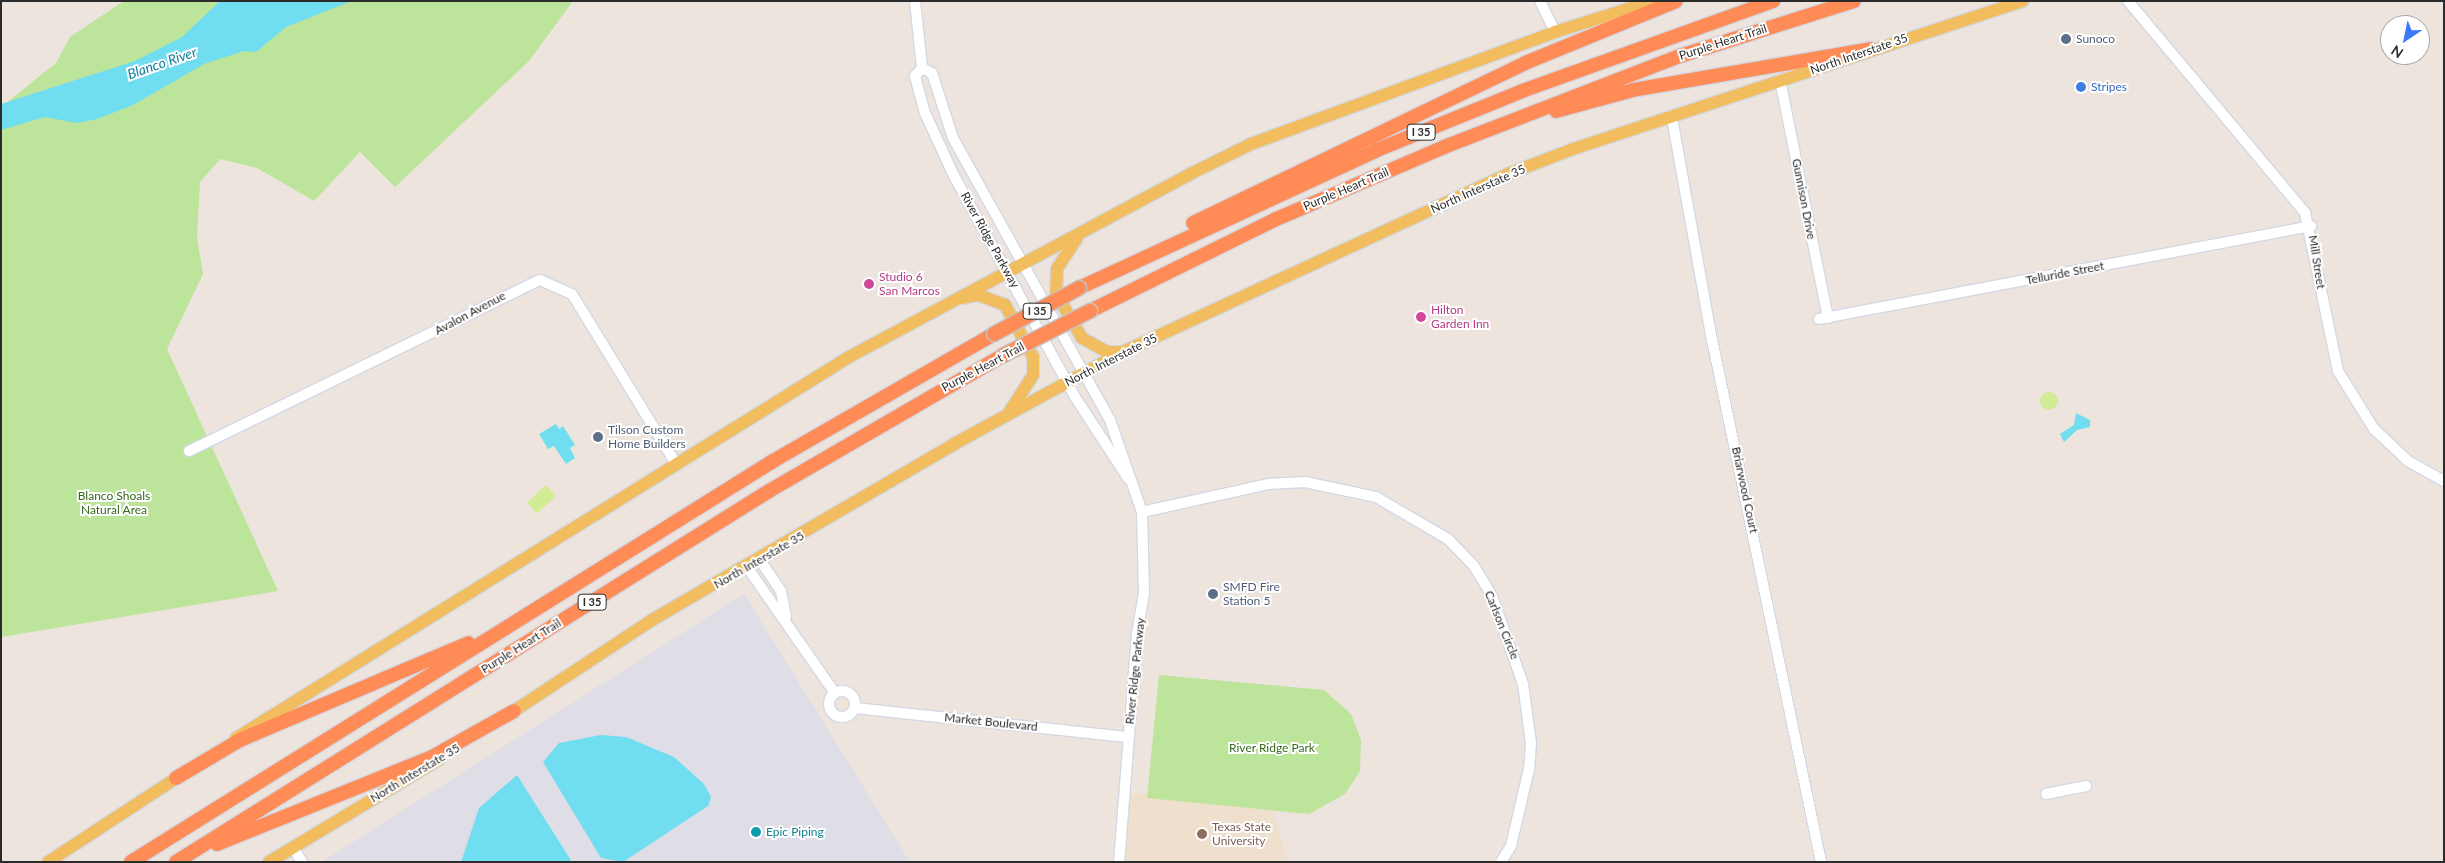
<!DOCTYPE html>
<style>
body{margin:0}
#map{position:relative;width:2445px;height:863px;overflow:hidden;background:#ede4dd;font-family:Lato,sans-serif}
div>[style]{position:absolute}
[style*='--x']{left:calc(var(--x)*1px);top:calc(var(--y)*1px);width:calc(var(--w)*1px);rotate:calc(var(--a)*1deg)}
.industrial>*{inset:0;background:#dfdee6}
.education>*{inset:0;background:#efe0cd}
.green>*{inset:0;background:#bce49a}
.pitch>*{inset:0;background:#d2eb95;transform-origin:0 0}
.round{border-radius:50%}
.water>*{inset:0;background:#70def0}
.roads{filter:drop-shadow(1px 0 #d3d8e4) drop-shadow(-1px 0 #d3d8e4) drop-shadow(0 1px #d3d8e4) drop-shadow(0 -1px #d3d8e4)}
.minor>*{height:10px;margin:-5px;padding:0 5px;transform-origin:5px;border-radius:5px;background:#fff}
.minor>.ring{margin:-5px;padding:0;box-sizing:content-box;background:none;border:10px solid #fff;border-radius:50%}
.major>*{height:12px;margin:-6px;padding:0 6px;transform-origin:6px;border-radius:6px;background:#f2bd5e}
.highway>*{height:14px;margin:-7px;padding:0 7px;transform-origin:7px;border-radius:7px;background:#ff8b57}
.bridges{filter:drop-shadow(1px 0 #c4c4c4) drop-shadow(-1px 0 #c4c4c4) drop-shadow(0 1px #c4c4c4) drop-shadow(0 -1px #c4c4c4)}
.highway-bridge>*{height:14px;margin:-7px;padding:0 7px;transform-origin:7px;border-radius:7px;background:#ff8b57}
.dots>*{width:14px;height:14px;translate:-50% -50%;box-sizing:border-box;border:2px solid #fff;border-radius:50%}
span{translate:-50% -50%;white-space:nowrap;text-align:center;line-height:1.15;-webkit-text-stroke:4px #fff;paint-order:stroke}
.shield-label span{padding:1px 4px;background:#fff;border:1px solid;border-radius:4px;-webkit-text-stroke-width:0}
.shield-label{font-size:11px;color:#2b2b2b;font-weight:700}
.service-label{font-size:12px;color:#4e5e75}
.left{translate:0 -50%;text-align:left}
.street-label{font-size:12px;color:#2b2b2b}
.shop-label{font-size:12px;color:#366cbe}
.hotel-label{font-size:12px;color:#b23c85}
.park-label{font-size:12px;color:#346a1a}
.education-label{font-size:12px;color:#785e54}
.culture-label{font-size:12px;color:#0d838f}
.water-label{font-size:14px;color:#0c7e9e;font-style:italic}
.frame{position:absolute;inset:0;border:2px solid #2b2b2b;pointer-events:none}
.north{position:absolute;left:2380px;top:15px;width:50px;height:50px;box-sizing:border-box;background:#fff;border:1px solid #aaa;border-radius:50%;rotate:214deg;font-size:14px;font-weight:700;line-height:20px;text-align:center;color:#2b2b2b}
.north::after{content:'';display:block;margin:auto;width:18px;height:22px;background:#3c78fb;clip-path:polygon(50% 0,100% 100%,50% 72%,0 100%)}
</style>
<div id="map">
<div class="industrial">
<div style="clip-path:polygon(744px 594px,910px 862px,322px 862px,323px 861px)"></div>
</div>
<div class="education">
<div style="clip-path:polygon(1128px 792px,1271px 807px,1288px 862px,1123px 862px)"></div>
</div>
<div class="green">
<div style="clip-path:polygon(124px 1px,573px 1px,529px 61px,395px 187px,360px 152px,314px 201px,257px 168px,220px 159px,200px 182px,197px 238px,203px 274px,167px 349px,278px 591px,1px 637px,1px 107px,56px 63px,70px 37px)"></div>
<div style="clip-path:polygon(1159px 675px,1324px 690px,1351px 714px,1361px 740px,1360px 771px,1345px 794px,1309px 814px,1147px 798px)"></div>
</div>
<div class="pitch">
<div class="round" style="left:2040px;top:392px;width:18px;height:18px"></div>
<div style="left:546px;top:485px;width:15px;height:26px;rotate:48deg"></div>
</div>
<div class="water">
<div style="clip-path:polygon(220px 1px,352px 1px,286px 27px,256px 52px,244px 51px,204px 64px,133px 105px,97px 119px,76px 123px,45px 117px,1px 130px,1px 104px,135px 61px,182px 37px)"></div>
<div style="clip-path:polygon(2076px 413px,2090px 420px,2090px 427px,2077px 430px,2064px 442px,2060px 434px,2074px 425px)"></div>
<div style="clip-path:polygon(556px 424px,559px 429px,563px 426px,575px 445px,570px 448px,575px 458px,566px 464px,554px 446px,548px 449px,539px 434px)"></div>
<div style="clip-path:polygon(601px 735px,626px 737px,674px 757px,704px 784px,711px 797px,708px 806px,623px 862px,601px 858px,543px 762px,559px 743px)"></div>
<div style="clip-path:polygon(517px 775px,572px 862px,461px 862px,479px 808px)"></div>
</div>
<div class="roads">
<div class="minor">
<div style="--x:915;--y:1;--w:67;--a:84"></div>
<div style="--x:1540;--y:1;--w:34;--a:64"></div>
<div style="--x:2128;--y:1;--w:276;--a:50.1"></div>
<div style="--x:2305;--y:213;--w:161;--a:78.2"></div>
<div style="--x:2338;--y:371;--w:68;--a:58.2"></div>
<div style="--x:2374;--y:429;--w:47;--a:43.3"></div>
<div style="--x:2408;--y:461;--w:41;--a:29.1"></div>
<div style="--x:922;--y:68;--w:11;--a:27"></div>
<div style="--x:932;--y:73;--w:68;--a:72.1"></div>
<div style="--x:953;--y:138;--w:323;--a:60.9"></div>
<div style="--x:1110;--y:420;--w:97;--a:70.8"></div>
<div style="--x:1142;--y:512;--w:81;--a:88.6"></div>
<div style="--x:1144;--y:593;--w:42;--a:99.7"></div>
<div style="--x:1137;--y:634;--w:229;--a:94.5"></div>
<div style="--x:922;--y:68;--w:11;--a:131"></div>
<div style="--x:915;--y:76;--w:38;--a:75"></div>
<div style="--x:925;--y:113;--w:67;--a:65.3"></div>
<div style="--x:953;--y:174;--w:254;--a:61.3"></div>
<div style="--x:1075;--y:397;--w:97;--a:56.8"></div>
<div style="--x:1780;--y:80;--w:243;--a:78.6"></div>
<div style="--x:1672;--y:118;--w:215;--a:79.8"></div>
<div style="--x:1710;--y:330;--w:543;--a:78.21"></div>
<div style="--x:1819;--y:319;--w:501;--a:-10.7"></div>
<div style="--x:189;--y:451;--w:390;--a:-26"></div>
<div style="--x:540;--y:280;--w:35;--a:24"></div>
<div style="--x:572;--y:294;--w:199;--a:58.5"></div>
<div style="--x:1142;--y:512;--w:129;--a:-12.5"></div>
<div style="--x:1268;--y:484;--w:37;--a:-3"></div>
<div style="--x:1305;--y:482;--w:73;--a:11.9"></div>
<div style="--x:1376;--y:497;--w:83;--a:30.3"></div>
<div style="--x:1448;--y:539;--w:37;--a:46"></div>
<div style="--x:1474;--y:566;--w:35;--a:59"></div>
<div style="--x:1492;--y:596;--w:93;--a:70.6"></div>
<div style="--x:1523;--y:684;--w:60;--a:82.3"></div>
<div style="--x:1531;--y:743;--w:26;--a:94"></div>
<div style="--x:1529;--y:769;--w:79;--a:103.2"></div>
<div style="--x:1511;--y:846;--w:19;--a:122"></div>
<div style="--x:760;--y:560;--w:37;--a:56"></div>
<div style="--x:781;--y:591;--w:26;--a:79"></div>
<div style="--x:747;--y:567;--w:154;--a:55.1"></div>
<div class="ring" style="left:829px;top:691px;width:16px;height:16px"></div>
<div style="--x:855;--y:708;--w:275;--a:6.1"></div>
<div style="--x:2046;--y:794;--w:41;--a:-11.3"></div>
<div style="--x:293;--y:847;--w:17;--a:59"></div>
</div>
<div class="major">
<div style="--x:1077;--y:238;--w:37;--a:123"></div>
<div style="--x:1057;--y:269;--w:24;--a:92"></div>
<div style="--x:1056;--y:293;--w:52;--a:60"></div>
<div style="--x:1082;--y:338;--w:29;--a:29"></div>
<div style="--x:1107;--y:352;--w:16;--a:0"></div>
<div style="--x:962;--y:298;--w:16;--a:-11"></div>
<div style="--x:978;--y:295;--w:29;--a:20"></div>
<div style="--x:1005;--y:305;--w:59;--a:61.7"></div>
<div style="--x:1033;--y:357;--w:18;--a:90"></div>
<div style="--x:1033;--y:375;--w:43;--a:122.6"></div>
<div style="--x:505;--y:717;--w:176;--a:-33.4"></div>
<div style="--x:652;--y:620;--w:350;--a:-30.2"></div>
<div style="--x:954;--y:444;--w:192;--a:-28.6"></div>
<div style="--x:1123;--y:352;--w:424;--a:-24.8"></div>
<div style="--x:1508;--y:174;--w:70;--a:-21"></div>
<div style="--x:1573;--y:149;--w:473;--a:-18.2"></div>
<div style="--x:236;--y:738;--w:722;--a:-31.86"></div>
<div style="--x:849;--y:357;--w:387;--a:-28.2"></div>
<div style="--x:1190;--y:174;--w:68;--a:-26.2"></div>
<div style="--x:1251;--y:144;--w:324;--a:-20.2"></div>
<div style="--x:1555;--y:32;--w:103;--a:-17.6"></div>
<div style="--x:48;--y:862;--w:163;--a:-33.2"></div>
<div style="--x:269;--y:862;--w:200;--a:-31.1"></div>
</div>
<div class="highway">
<div style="--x:1556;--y:111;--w:80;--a:-15.3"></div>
<div style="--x:1633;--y:90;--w:241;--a:-9.8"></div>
<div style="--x:1193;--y:223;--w:369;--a:-25.7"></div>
<div style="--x:1525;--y:63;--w:163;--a:-22.3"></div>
<div style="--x:1079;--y:288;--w:328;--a:-24.8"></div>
<div style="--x:1377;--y:150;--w:157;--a:-22.1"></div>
<div style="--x:1522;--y:91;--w:267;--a:-19.7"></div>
<div style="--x:1090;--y:311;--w:205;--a:-26.3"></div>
<div style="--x:1274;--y:220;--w:185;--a:-23.2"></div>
<div style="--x:1444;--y:147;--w:256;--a:-21.1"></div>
<div style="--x:1683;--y:55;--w:179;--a:-17.5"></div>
<div style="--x:176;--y:778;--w:74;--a:-30.7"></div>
<div style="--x:240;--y:740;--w:248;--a:-23"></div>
<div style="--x:217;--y:844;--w:230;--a:-22"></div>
<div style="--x:430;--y:758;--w:96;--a:-29.2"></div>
<div style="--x:131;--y:862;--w:757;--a:-31.99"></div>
<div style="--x:773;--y:461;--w:255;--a:-29.9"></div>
<div style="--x:176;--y:862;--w:699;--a:-32.03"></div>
<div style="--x:769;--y:491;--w:272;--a:-30.1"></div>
</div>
</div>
<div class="bridges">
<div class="highway-bridge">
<div style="--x:994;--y:334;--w:97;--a:-28.4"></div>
<div style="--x:1004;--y:355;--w:97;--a:-27.1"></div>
</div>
</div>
<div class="dots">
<div style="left:2066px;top:39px;background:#5c6f8a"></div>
<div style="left:2081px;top:87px;background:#3f7fe0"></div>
<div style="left:869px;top:284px;background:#d1479c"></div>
<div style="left:1421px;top:317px;background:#d1479c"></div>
<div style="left:598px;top:437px;background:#5c6f8a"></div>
<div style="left:1213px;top:594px;background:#5c6f8a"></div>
<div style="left:756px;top:832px;background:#0f9aa8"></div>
<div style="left:1202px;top:834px;background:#8d6e63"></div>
</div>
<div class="shield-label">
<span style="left:1421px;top:132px">I 35</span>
<span style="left:1037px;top:311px">I 35</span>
<span style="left:592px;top:602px">I 35</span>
</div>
<div class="service-label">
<span class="left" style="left:2076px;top:39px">Sunoco</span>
<span class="left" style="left:608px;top:437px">Tilson Custom<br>Home Builders</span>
<span class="left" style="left:1223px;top:594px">SMFD Fire<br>Station 5</span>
</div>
<div class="street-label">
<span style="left:1723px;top:42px;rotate:-18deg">Purple Heart Trail</span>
<span style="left:1859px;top:54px;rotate:-19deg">North Interstate 35</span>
<span style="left:1346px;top:189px;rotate:-23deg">Purple Heart Trail</span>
<span style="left:1478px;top:189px;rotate:-24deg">North Interstate 35</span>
<span style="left:1804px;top:199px;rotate:79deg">Gunnison Drive</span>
<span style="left:990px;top:240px;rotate:61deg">River Ridge Parkway</span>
<span style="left:2317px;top:262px;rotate:81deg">Mill Street</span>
<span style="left:2065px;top:273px;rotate:-11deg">Telluride Street</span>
<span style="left:470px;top:313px;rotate:-28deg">Avalon Avenue</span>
<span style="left:1111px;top:360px;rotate:-27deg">North Interstate 35</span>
<span style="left:983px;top:367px;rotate:-28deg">Purple Heart Trail</span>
<span style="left:1745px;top:490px;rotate:78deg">Briarwood Court</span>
<span style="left:759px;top:560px;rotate:-30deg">North Interstate 35</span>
<span style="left:1502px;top:625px;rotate:68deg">Carlson Circle</span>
<span style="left:521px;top:646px;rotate:-32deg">Purple Heart Trail</span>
<span style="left:1135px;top:671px;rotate:-84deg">River Ridge Parkway</span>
<span style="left:991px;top:722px;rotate:6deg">Market Boulevard</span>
<span style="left:415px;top:773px;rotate:-31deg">North Interstate 35</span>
</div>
<div class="shop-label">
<span class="left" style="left:2091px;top:87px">Stripes</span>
</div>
<div class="hotel-label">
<span class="left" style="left:879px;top:284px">Studio 6<br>San Marcos</span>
<span class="left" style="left:1431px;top:317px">Hilton<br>Garden Inn</span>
</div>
<div class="park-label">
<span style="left:114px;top:503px">Blanco Shoals<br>Natural Area</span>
<span style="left:1272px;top:748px">River Ridge Park</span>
</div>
<div class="education-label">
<span class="left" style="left:1212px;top:834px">Texas State<br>University</span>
</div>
<div class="culture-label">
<span class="left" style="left:766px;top:832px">Epic Piping</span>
</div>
<div class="water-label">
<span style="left:162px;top:63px;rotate:-19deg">Blanco River</span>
</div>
<div class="frame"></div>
<div class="north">N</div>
</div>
